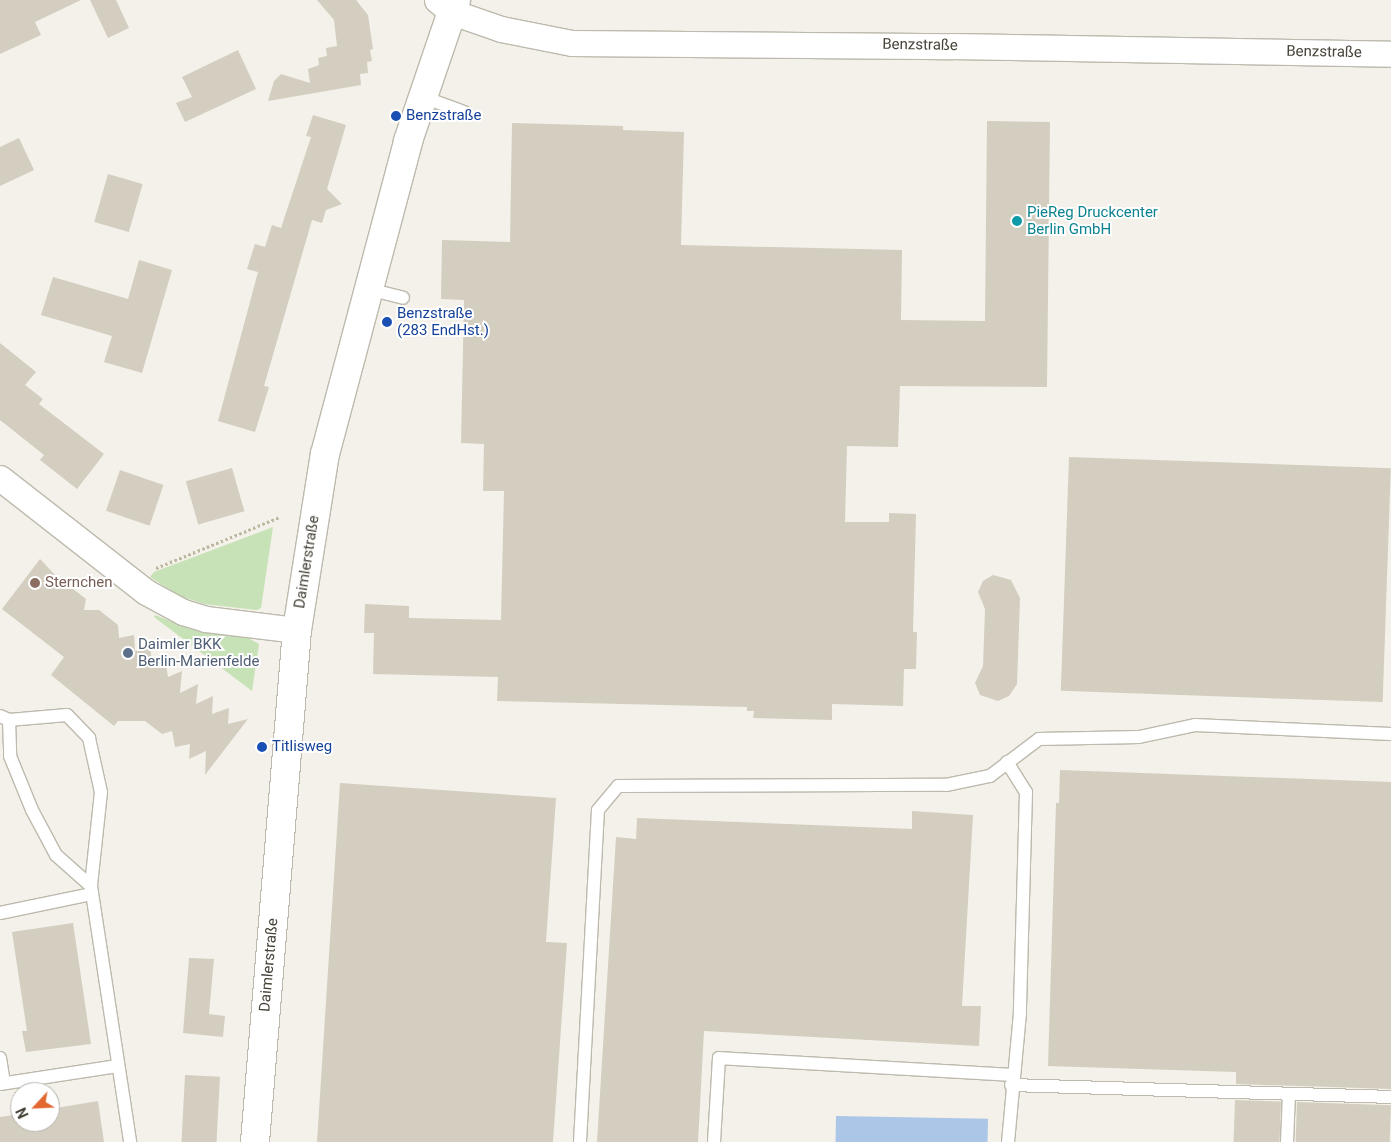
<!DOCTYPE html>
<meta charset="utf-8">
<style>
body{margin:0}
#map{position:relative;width:1391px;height:1142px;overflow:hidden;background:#f3f1e9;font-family:Roboto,sans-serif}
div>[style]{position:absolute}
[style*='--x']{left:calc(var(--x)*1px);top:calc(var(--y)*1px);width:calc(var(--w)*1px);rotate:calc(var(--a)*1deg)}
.green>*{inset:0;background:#c8e2b7}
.water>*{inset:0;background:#acc6e8;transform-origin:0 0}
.building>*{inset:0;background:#d3cec0;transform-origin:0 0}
.path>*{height:3px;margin-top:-1.5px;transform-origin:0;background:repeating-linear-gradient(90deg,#bdb7a0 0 2.5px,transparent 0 5px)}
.roads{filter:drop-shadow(1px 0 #bdbaad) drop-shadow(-1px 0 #bdbaad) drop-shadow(0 1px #bdbaad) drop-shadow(0 -1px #bdbaad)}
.service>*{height:12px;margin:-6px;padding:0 6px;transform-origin:6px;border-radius:6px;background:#fff}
.minor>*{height:25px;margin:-12.5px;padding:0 12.5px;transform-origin:12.5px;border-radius:12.5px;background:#fff}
.tertiary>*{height:28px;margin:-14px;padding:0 14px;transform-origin:14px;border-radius:14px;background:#fff}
.dots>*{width:14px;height:14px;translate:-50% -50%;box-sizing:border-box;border:2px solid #fff;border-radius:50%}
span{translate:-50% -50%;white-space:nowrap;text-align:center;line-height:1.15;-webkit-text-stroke:4px #fff;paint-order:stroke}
.street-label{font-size:15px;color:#464238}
.transit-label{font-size:15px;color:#164399}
.left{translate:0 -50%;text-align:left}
.culture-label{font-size:15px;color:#0d838f}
.education-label{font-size:15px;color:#785e54}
.service-label{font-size:15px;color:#4e5e75}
.north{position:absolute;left:10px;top:1082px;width:50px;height:50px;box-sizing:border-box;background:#fff;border:1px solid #b5b3af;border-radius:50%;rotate:245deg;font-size:14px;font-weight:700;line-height:20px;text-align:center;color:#464238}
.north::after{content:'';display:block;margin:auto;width:18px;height:22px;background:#e26731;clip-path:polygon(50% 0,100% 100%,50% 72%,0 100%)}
</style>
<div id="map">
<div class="green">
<div style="clip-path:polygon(273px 527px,261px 608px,257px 610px,204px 604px,180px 596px,150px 577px,154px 572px)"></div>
<div style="clip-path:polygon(155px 615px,190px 629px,248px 638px,259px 644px,252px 691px,154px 617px)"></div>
</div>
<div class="water">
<div style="left:836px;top:1116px;width:152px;height:26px;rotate:1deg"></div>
</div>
<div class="building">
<div style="clip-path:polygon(0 0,81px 0,35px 22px,41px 35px,0 54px)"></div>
<div style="clip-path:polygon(90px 0,116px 0,129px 28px,108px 38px)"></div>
<div style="clip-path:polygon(317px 0,356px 0,368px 15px,373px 49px,370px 50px,372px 61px,367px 62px,368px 73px,360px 74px,361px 85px,268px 101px,274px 81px,281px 74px,310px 83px,308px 69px,319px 65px,318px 58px,327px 56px,326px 48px,337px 46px,334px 20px)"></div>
<div style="clip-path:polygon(238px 50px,256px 89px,185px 122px,176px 103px,192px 97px,182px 77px)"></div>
<div style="clip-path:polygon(313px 115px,346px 125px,327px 189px,342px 204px,326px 210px,322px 223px,312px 220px,264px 386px,269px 387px,255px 432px,218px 421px,258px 272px,247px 269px,255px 244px,265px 247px,272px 225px,281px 228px,311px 137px,306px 136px)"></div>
<div style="clip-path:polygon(987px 121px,1050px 122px,1047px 387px,900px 386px,898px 447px,847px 446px,845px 522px,889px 522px,889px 513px,916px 514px,913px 632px,917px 632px,916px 669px,904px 669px,903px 706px,832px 704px,832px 720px,753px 718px,754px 711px,747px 711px,747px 707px,497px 701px,498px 677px,373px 674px,374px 633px,364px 633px,365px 604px,409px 606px,409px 618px,501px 620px,504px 491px,483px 491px,484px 444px,461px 443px,464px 300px,441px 299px,442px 240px,510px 242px,512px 123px,623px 126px,623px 130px,684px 132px,681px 245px,902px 250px,901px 320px,985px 321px)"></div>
<div style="clip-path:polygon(19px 138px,34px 170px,0 186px,0 147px)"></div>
<div style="left:108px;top:174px;width:36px;height:50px;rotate:16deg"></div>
<div style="clip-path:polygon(139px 260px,172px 270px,142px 373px,104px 362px,112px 336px,41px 315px,53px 277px,128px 299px)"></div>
<div style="clip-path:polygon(0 343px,36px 372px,25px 385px,43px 399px,39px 404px,104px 454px,77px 489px,40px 460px,44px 455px,0 420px)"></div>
<div style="left:1069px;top:457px;width:322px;height:234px;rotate:2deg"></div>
<div style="left:232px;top:468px;width:45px;height:48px;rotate:74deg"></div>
<div style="left:120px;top:470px;width:46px;height:43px;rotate:19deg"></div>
<div style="clip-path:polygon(40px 559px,56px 576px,55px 581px,68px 585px,86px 599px,84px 610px,99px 610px,118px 625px,119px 638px,134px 635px,135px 651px,150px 647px,152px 662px,165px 659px,168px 677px,182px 671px,180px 693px,198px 684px,196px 704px,213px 696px,212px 714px,229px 708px,228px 724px,248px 719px,205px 775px,206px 751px,189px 759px,190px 744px,175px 747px,172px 731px,162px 734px,145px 721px,118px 721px,114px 726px,51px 675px,64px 657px,2px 609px)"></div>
<div style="clip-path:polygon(993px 575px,1011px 580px,1020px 598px,1017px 684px,1009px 696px,998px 701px,980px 695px,975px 683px,983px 666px,985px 609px,978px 592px,983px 581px)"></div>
<div style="clip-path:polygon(1060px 770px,1391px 782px,1391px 1089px,1236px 1084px,1236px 1072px,1048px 1066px,1056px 803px,1059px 803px)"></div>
<div style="clip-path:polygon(340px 783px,556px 798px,546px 942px,567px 943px,553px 1142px,317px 1142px)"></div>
<div style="clip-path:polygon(912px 811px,973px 815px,962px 1006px,981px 1006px,979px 1046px,704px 1031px,698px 1142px,597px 1142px,616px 837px,636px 839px,637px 818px,912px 829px)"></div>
<div style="clip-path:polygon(73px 923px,91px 1044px,26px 1052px,22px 1031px,27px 1031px,12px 932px)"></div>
<div style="clip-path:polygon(189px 958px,214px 959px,209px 1014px,225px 1016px,223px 1037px,183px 1033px)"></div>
<div style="left:185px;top:1075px;width:35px;height:67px;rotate:3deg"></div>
<div style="left:1235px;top:1100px;width:46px;height:42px;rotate:2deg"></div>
<div style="clip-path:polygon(98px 1101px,104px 1142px,0 1142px,0 1117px,20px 1114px,20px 1122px,50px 1122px,50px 1109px)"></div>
<div style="left:1297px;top:1102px;width:94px;height:40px;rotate:2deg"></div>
</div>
<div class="path">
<div style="--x:156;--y:568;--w:134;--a:-22.4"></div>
</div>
<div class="roads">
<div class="service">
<div style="--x:423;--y:97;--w:44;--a:20.1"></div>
<div style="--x:368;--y:289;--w:36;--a:14"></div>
<div style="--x:0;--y:716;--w:10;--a:24"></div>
<div style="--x:9;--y:720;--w:58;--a:-4.9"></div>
<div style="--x:67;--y:715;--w:32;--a:46"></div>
<div style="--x:89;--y:738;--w:55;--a:77.5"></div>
<div style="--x:101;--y:792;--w:95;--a:96.1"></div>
<div style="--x:91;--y:886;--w:259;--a:81.3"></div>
<div style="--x:9;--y:720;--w:36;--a:88"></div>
<div style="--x:10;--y:756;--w:58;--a:67.8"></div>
<div style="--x:32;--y:810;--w:51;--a:61.9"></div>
<div style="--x:56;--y:855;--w:47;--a:41.5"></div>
<div style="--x:1007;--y:762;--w:36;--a:58"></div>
<div style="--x:1026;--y:792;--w:221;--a:91.6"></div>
<div style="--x:1020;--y:1013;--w:130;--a:95.3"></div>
<div style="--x:0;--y:913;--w:94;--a:-11.7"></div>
<div style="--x:0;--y:1058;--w:25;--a:81"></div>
<div style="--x:0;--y:1084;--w:119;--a:-8.7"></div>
<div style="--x:1011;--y:1085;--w:380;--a:1.8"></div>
<div style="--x:580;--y:1142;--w:332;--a:-86.9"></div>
<div style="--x:598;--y:810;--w:31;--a:-50"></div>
<div style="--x:618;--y:786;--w:328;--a:-0.2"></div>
<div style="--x:946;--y:785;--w:45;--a:-11.6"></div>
<div style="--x:990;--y:776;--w:61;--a:-37.1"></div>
<div style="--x:1039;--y:739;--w:100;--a:-1.1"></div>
<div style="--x:1139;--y:737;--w:57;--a:-12.1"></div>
<div style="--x:1195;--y:725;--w:196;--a:2.6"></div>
<div style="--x:714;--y:1142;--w:84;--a:-86.6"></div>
<div style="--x:719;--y:1058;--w:293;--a:3.3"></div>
<div style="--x:1287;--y:1142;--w:48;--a:-87.6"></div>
</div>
<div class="minor">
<div style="--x:437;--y:0;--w:19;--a:39"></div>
<div style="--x:452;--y:12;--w:52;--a:19.1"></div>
<div style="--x:501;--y:29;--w:72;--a:11.2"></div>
<div style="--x:572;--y:43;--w:380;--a:0.5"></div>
<div style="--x:952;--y:46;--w:439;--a:1"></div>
<div style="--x:0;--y:478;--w:185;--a:38"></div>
<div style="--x:146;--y:592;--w:42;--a:28.4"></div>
<div style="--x:183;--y:612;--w:24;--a:17"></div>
<div style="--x:206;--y:619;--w:92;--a:6.9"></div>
</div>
<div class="tertiary">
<div style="--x:255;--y:1142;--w:514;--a:-85.31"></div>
<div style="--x:297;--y:630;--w:178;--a:-81"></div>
<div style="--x:325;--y:454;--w:324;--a:-75.1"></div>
<div style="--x:408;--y:141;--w:149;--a:-71.2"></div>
</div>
</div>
<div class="dots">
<div style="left:396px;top:116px;background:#1a4fb4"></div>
<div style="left:1017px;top:221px;background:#0f9aa8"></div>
<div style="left:387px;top:322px;background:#1a4fb4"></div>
<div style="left:35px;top:583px;background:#8d6e63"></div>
<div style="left:128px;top:653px;background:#5c6f8a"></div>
<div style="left:262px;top:747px;background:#1a4fb4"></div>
</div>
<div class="street-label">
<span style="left:920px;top:45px;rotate:1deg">Benzstraße</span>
<span style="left:1324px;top:52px;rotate:1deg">Benzstraße</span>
<span style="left:307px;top:562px;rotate:-81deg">Daimlerstraße</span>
<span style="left:269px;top:965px;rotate:-85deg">Daimlerstraße</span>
</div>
<div class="transit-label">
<span class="left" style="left:406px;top:116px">Benzstraße</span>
<span class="left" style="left:397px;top:322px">Benzstraße<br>(283 EndHst.)</span>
<span class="left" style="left:272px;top:747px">Titlisweg</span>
</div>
<div class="culture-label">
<span class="left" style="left:1027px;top:221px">PieReg Druckcenter<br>Berlin GmbH</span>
</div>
<div class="education-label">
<span class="left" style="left:45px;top:583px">Sternchen</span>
</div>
<div class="service-label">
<span class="left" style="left:138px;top:653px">Daimler BKK<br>Berlin-Marienfelde</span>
</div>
<div class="north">N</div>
</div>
